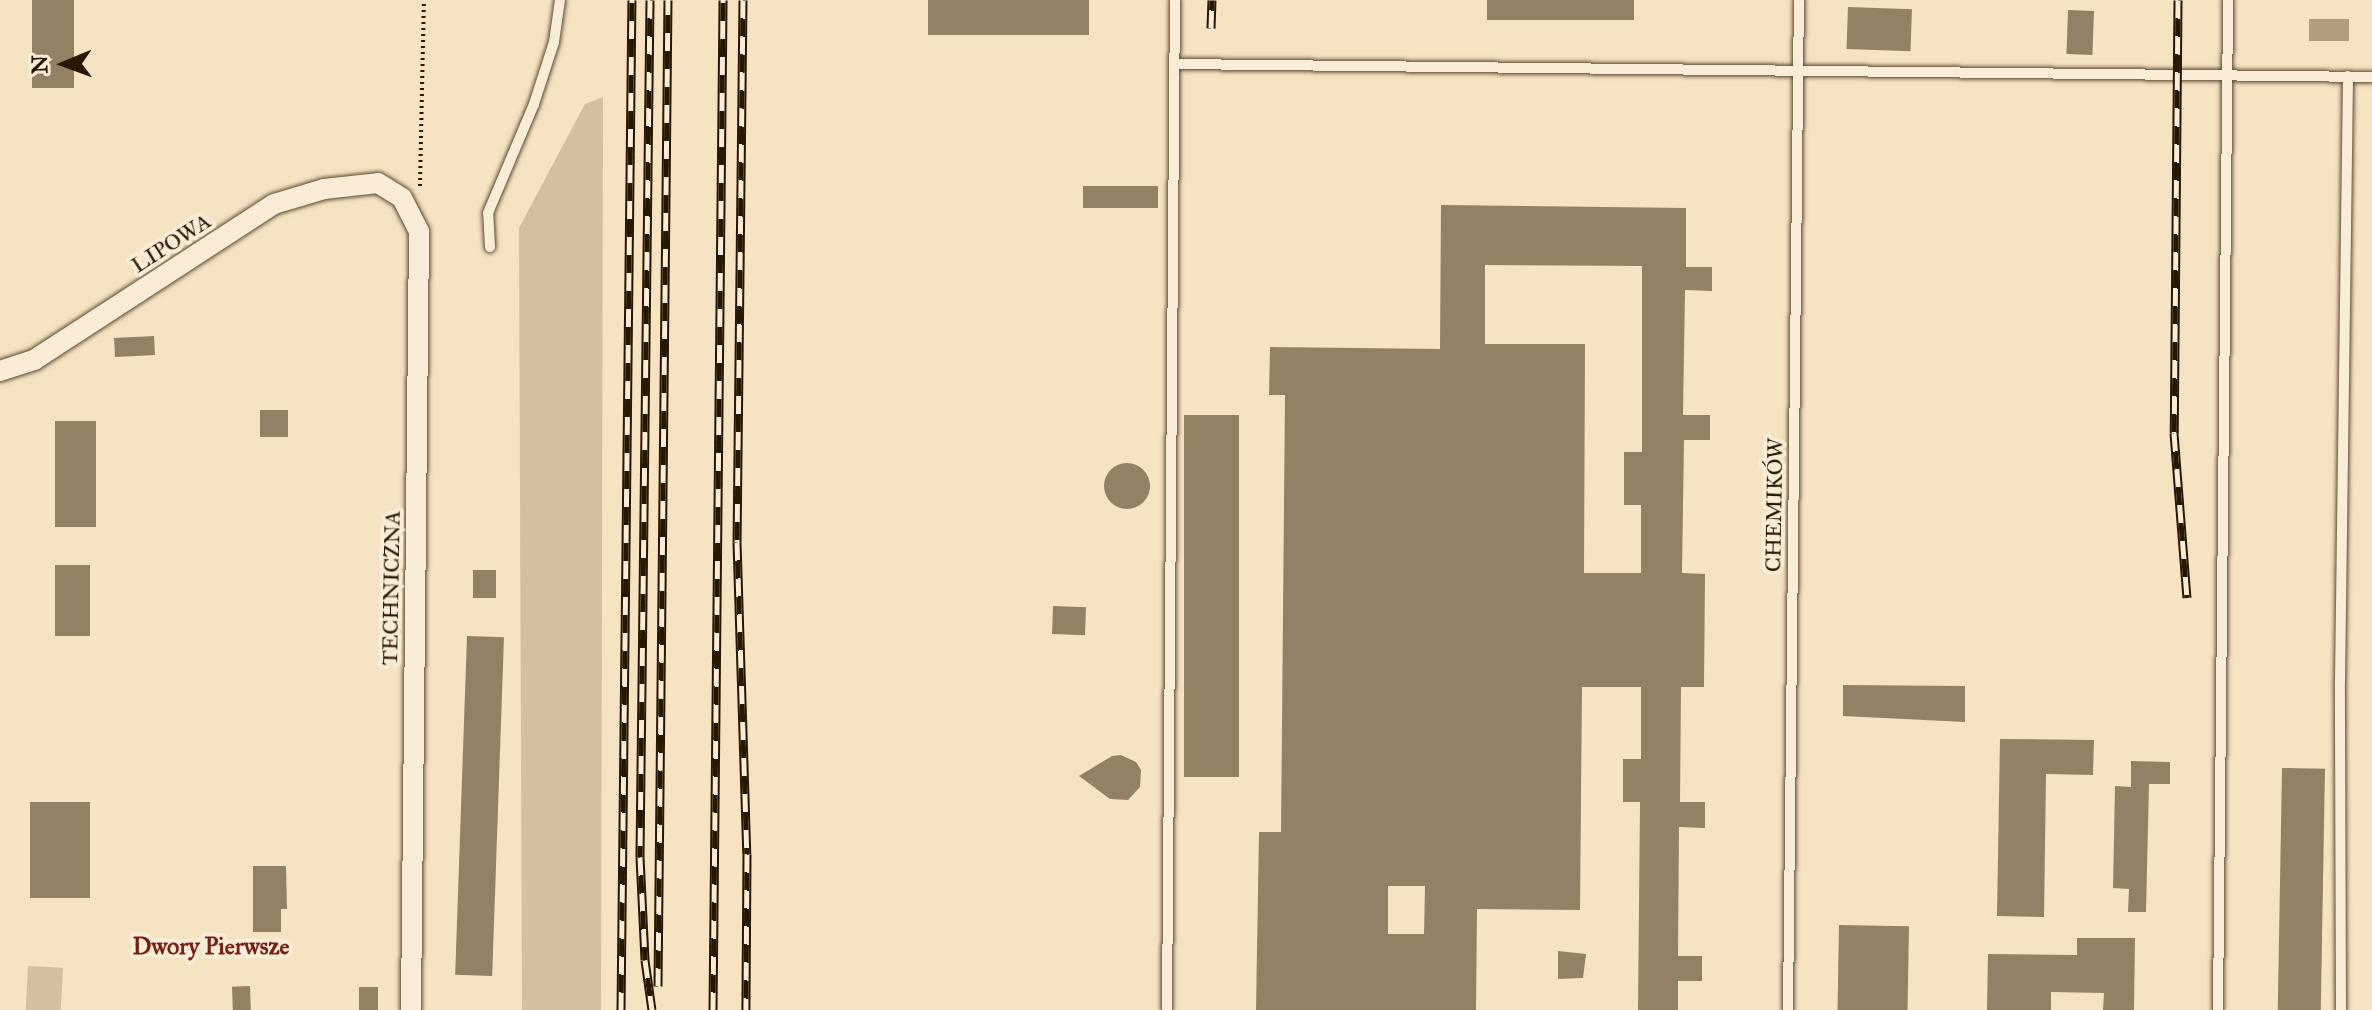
<!DOCTYPE html>
<meta charset="utf-8">
<style>
body{margin:0}
#map{position:relative;width:2372px;height:1010px;overflow:hidden;background:#f6e3c1;font-family:"IM FELL Great Primer",serif}
div>[style]{position:absolute}
[style*='--x']{left:calc(var(--x)*1px);top:calc(var(--y)*1px);width:calc(var(--w)*1px);rotate:calc(var(--a)*1deg)}
.green>*{inset:0;background:#d3c0a0;transform-origin:0 0}
.water>*{inset:0;background:#b09e7f;transform-origin:0 0}
.building>*{inset:0;background:#938164;transform-origin:0 0}
.round{border-radius:50%}
.path>*{height:4px;margin-top:-2px;transform-origin:0;background:repeating-linear-gradient(90deg,#281700 0 2px,transparent 0 6px)}
.roads{filter:drop-shadow(0 0 2px #5c4a30) drop-shadow(0 0 2px #5c4a30)}
.lane>*{height:10px;margin:-5px;padding:0 5px;transform-origin:5px;border-radius:5px;background:#f9edd7}
.street>*{height:20px;margin:-10px;padding:0 10px;transform-origin:10px;border-radius:10px;background:#f9edd7}
.rail>*{height:9px;margin-top:-4.5px;transform-origin:0;background:repeating-linear-gradient(90deg,#f9edd7 0 18px,#281700 0 36px);box-sizing:border-box;border-block:2px solid #281700}
span{translate:-50% -50%;white-space:nowrap;text-align:center;line-height:1.15;-webkit-text-stroke:8px #f9edd7;paint-order:stroke}
.street-label{font-size:22px;color:#281700}
.neighbourhood-label{font-size:24px;color:#7a1f14;font-weight:700}
.north{position:absolute;left:24px;top:24px;width:80px;height:80px;-webkit-text-stroke:6px #f9edd7;paint-order:stroke;rotate:269deg;font-size:22px;font-weight:700;line-height:32px;text-align:center;color:#281700}
.north::after{content:'';display:block;margin:auto;width:28px;height:36px;background:#281700;clip-path:polygon(50% 0,100% 100%,50% 72%,0 100%)}
</style>
<div id="map">
<div class="green">
<div style="clip-path:polygon(603px 97px,601px 1010px,522px 1010px,519px 228px,585px 104px)"></div>
<div style="left:28px;top:966px;width:35px;height:44px;rotate:3deg"></div>
</div>
<div class="water">
<div style="left:2309px;top:19px;width:40px;height:22px"></div>
</div>
<div class="building">
<div style="left:32px;top:0;width:42px;height:88px"></div>
<div style="left:928px;top:0;width:161px;height:35px"></div>
<div style="left:1487px;top:0;width:147px;height:20px"></div>
<div style="left:1848px;top:7px;width:64px;height:42px;rotate:2deg"></div>
<div style="left:2068px;top:10px;width:26px;height:44px;rotate:2deg"></div>
<div style="left:1083px;top:186px;width:75px;height:22px"></div>
<div style="clip-path:polygon(evenodd,1441px 205px,1686px 208px,1686px 267px,1712px 267px,1712px 291px,1685px 290px,1683px 415px,1710px 415px,1710px 440px,1684px 440px,1682px 573px,1705px 574px,1704px 687px,1681px 687px,1680px 802px,1705px 802px,1705px 828px,1679px 827px,1678px 956px,1702px 956px,1702px 981px,1678px 981px,1678px 1010px,1638px 1010px,1640px 802px,1623px 802px,1623px 759px,1641px 759px,1641px 687px,1582px 687px,1580px 910px,1477px 909px,1476px 1010px,1256px 1010px,1259px 832px,1281px 832px,1285px 395px,1269px 395px,1270px 347px,1440px 349px,1441px 205px,1485px 265px,1642px 266px,1642px 452px,1624px 452px,1624px 505px,1641px 505px,1641px 573px,1584px 573px,1585px 344px,1485px 344px,1485px 265px,1441px 205px,1388px 886px,1425px 886px,1424px 934px,1388px 934px,1388px 886px)"></div>
<div style="left:154px;top:336px;width:19px;height:40px;rotate:87deg"></div>
<div style="left:260px;top:410px;width:28px;height:27px"></div>
<div style="left:1184px;top:415px;width:55px;height:362px"></div>
<div style="left:55px;top:421px;width:41px;height:106px"></div>
<div class="round" style="left:1104px;top:463px;width:46px;height:46px"></div>
<div style="left:55px;top:565px;width:35px;height:71px"></div>
<div style="left:473px;top:570px;width:23px;height:28px"></div>
<div style="left:1053px;top:606px;width:33px;height:28px;rotate:2deg"></div>
<div style="left:467px;top:636px;width:37px;height:339px;rotate:2deg"></div>
<div style="clip-path:polygon(1843px 685px,1965px 686px,1965px 722px,1843px 716px)"></div>
<div style="clip-path:polygon(2000px 739px,2094px 740px,2093px 775px,2046px 774px,2044px 917px,1997px 916px)"></div>
<div style="clip-path:polygon(1121px 755px,1136px 762px,1141px 770px,1140px 787px,1128px 800px,1110px 799px,1079px 776px,1112px 756px)"></div>
<div style="clip-path:polygon(2131px 761px,2170px 762px,2170px 784px,2149px 784px,2146px 912px,2128px 912px,2129px 889px,2113px 888px,2115px 786px,2131px 787px)"></div>
<div style="left:2282px;top:768px;width:43px;height:242px;rotate:1deg"></div>
<div style="left:30px;top:802px;width:60px;height:96px"></div>
<div style="clip-path:polygon(253px 866px,286px 866px,287px 909px,281px 909px,281px 932px,253px 932px)"></div>
<div style="left:1839px;top:925px;width:70px;height:85px;rotate:1deg"></div>
<div style="clip-path:polygon(2077px 938px,2135px 938px,2134px 1010px,2103px 1010px,2104px 993px,2051px 992px,2051px 1010px,1987px 1010px,1988px 954px,2077px 955px)"></div>
<div style="clip-path:polygon(1558px 951px,1586px 954px,1583px 978px,1558px 979px)"></div>
<div style="left:250px;top:986px;width:24px;height:18px;rotate:88deg"></div>
<div style="left:359px;top:987px;width:19px;height:23px"></div>
</div>
<div class="path">
<div style="--x:420;--y:186;--w:186;--a:-88.8"></div>
</div>
<div class="roads">
<div class="lane">
<div style="--x:1174;--y:64;--w:1198;--a:0.62"></div>
<div style="--x:490;--y:247;--w:34;--a:-93"></div>
<div style="--x:488;--y:213;--w:118;--a:-67.1"></div>
<div style="--x:534;--y:104;--w:65;--a:-72.1"></div>
<div style="--x:554;--y:42;--w:42;--a:-81.9"></div>
<div style="--x:1167;--y:1010;--w:1010;--a:-89.55"></div>
<div style="--x:1788;--y:1010;--w:1010;--a:-89.38"></div>
<div style="--x:2218;--y:1010;--w:1010;--a:-89.43"></div>
<div style="--x:2341;--y:1010;--w:329;--a:-90.2"></div>
<div style="--x:2340;--y:681;--w:605;--a:-89.24"></div>
</div>
<div class="street">
<div style="--x:0;--y:371;--w:36;--a:-18"></div>
<div style="--x:34;--y:360;--w:286;--a:-33"></div>
<div style="--x:274;--y:204;--w:52;--a:-16.7"></div>
<div style="--x:324;--y:189;--w:54;--a:-6.3"></div>
<div style="--x:378;--y:183;--w:28;--a:32"></div>
<div style="--x:402;--y:198;--w:38;--a:63"></div>
<div style="--x:419;--y:232;--w:778;--a:90.59"></div>
</div>
</div>
<div class="rail">
<div style="--x:650;--y:0;--w:857;--a:90.67"></div>
<div style="--x:640;--y:857;--w:103;--a:87.2"></div>
<div style="--x:645;--y:960;--w:50;--a:82"></div>
<div style="--x:743;--y:0;--w:542;--a:90.63"></div>
<div style="--x:737;--y:542;--w:312;--a:88.2"></div>
<div style="--x:747;--y:854;--w:156;--a:90.4"></div>
<div style="--x:2178;--y:0;--w:433;--a:90.5"></div>
<div style="--x:2174;--y:433;--w:165;--a:85.5"></div>
<div style="--x:1211;--y:28;--w:28;--a:-88"></div>
<div style="--x:658;--y:986;--w:986;--a:-89.42"></div>
<div style="--x:621;--y:1010;--w:1010;--a:-89.38"></div>
<div style="--x:713;--y:1010;--w:1010;--a:-89.43"></div>
</div>
<div class="street-label">
<span style="left:171px;top:243px;rotate:-33deg">LIPOWA</span>
<span style="left:1774px;top:505px;rotate:-89deg">CHEMIKÓW</span>
<span style="left:391px;top:588px;rotate:-89deg">TECHNICZNA</span>
</div>
<div class="neighbourhood-label">
<span style="left:211px;top:947px">Dwory Pierwsze</span>
</div>
<div class="north">N</div>
</div>
